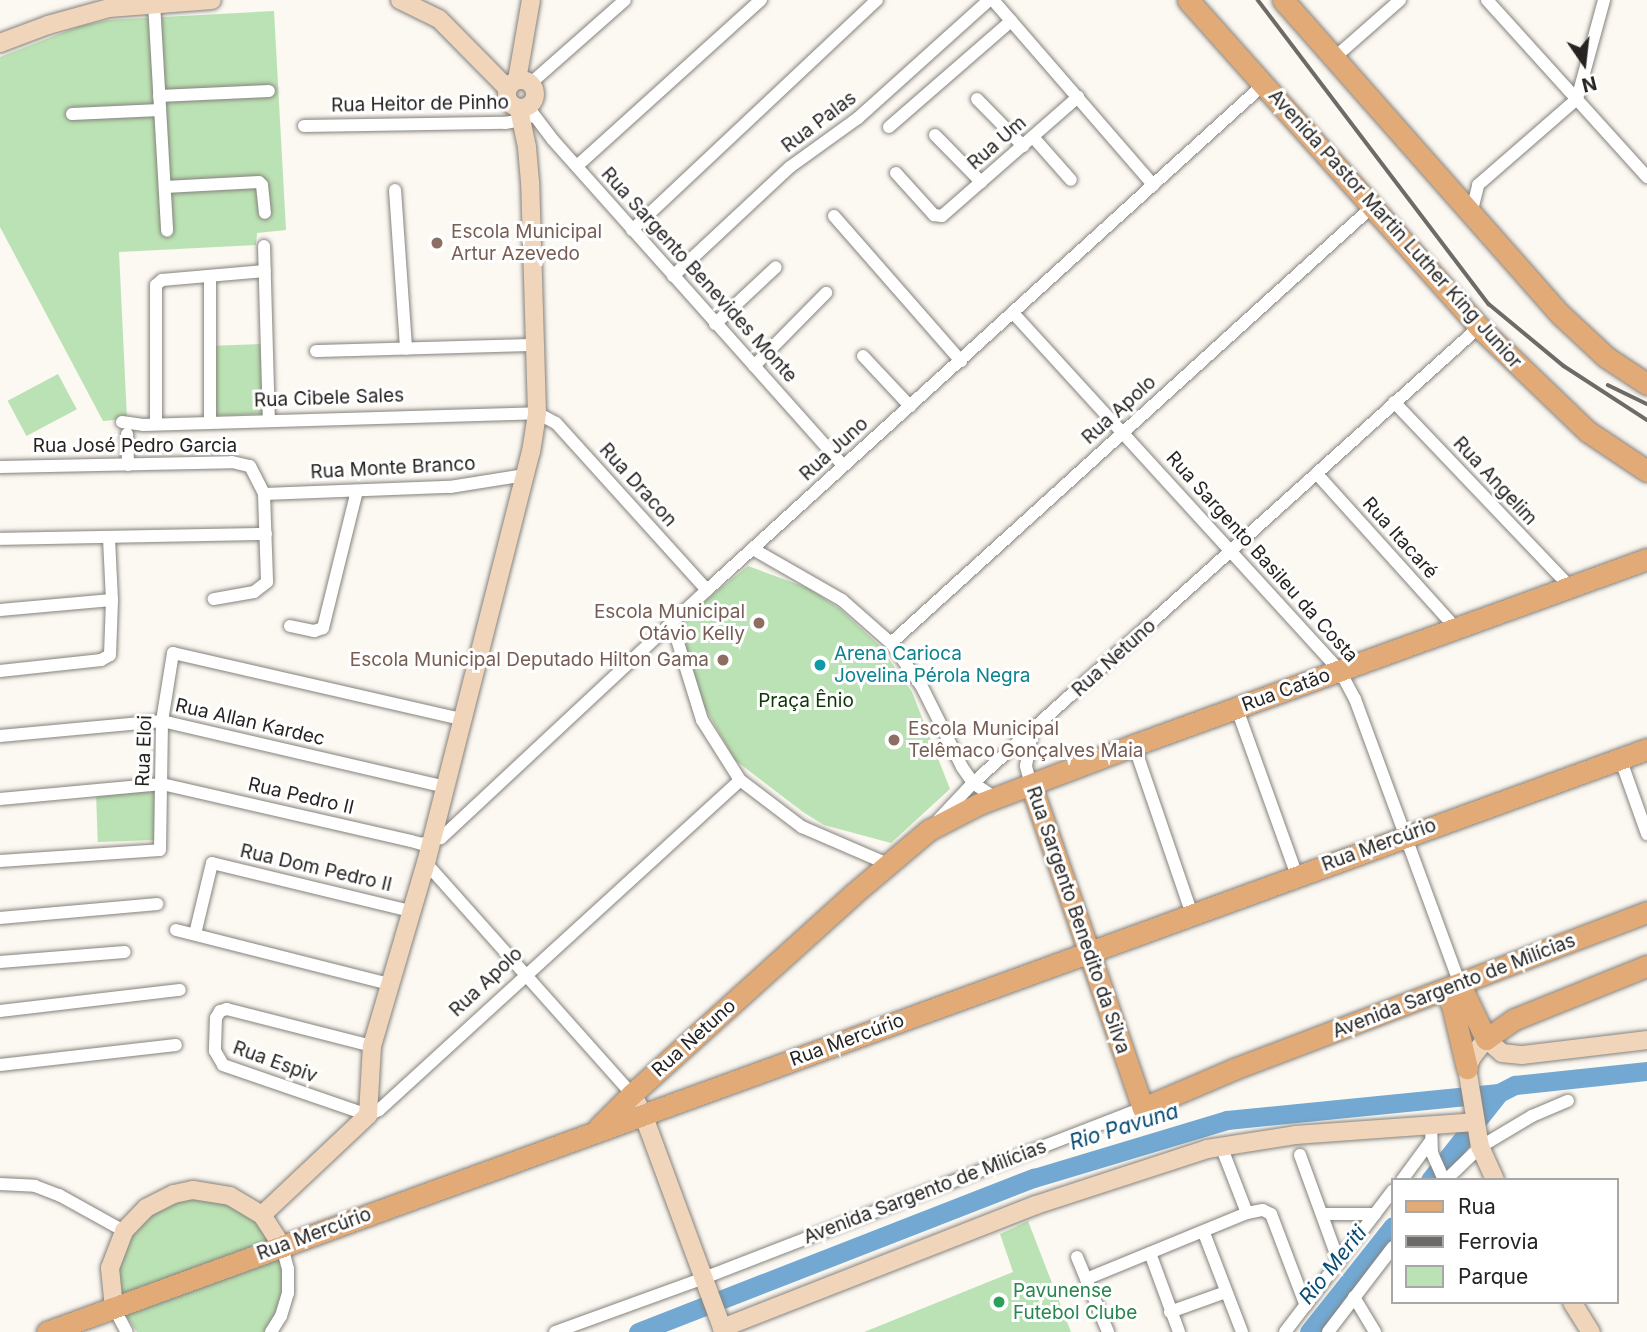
<!DOCTYPE html>
<meta charset="utf-8">
<style>
body{margin:0}
#map{position:relative;width:1647px;height:1332px;overflow:hidden;background:#fcf8f2;font-family:Inter,sans-serif}
div>[style]{position:absolute}
[style*='--x']{left:calc(var(--x)*1px);top:calc(var(--y)*1px);width:calc(var(--w)*1px);rotate:calc(var(--a)*1deg)}
.green>*{inset:0;background:#bbe2b4;transform-origin:0 0}
.river>*{height:19px;margin:-9.5px;padding:0 9.5px;transform-origin:9.5px;border-radius:9.5px;background:#72a8d2}
.roads{filter:drop-shadow(0 0 2px #85827d) drop-shadow(0 0 2px #85827d)}
.street>*{height:12px;margin:-6px;padding:0 6px;transform-origin:6px;border-radius:6px;background:#fff}
.secondary>*{height:18px;margin:-9px;padding:0 9px;transform-origin:9px;border-radius:9px;background:#f0d5ba}
.secondary>.ring{margin:-9px;padding:0;box-sizing:content-box;background:none;border:18px solid #f0d5ba;border-radius:50%}
.primary>*{height:21px;margin:-10.5px;padding:0 10.5px;transform-origin:10.5px;border-radius:10.5px;background:#e1aa76}
.rail>*{height:3.5px;margin:-1.75px;padding:0 1.75px;transform-origin:1.75px;border-radius:1.75px;background:#6d6b67}
.dots>*{width:19px;height:19px;translate:-50% -50%;box-sizing:border-box;border:4px solid #fff;border-radius:50%}
span{translate:-50% -50%;white-space:nowrap;text-align:center;line-height:1.15;-webkit-text-stroke:6px #fff;paint-order:stroke}
.street-label{font-size:19px;color:#252422}
.education-label{font-size:19px;color:#785e54}
.left{translate:0 -50%;text-align:left}
.right{translate:-100% -50%;text-align:right}
.culture-label{font-size:19px;color:#0d838f}
.park-label{font-size:19px;color:#0b3704}
.leisure-label{font-size:19px;color:#27864d}
.water-label{font-size:21px;color:#084b73;font-style:italic}
.legend{position:absolute;left:1391px;top:1178px;width:228px;height:126px;box-sizing:border-box;background:#fff;border:2px solid #a8a7a7;margin:0;padding:9px 12px;list-style:none;font-size:21px;color:#252422}
.legend li{display:flex;align-items:center;gap:14px;height:35px}
.legend b{width:35px;border:2px solid #a8a7a7}
.north{position:absolute;left:1549px;top:28px;width:70px;height:70px;-webkit-text-stroke:5px #fff;paint-order:stroke;rotate:166deg;font-size:19px;font-weight:700;line-height:28px;text-align:center;color:#252422}
.north::after{content:'';display:block;margin:auto;width:24px;height:32px;background:#252422;clip-path:polygon(50% 0,100% 100%,50% 72%,0 100%)}
</style>
<div id="map">
<div class="green">
<div style="clip-path:polygon(274px 11px,286px 230px,257px 233px,256px 245px,119px 252px,127px 419px,103px 421px,0 227px,0 57px,80px 26px,108px 20px)"></div>
<div style="left:261px;top:344px;width:70px;height:48px;rotate:88deg"></div>
<div style="left:58px;top:374px;width:40px;height:57px;rotate:62deg"></div>
<div style="clip-path:polygon(748px 566px,808px 588px,840px 609px,879px 645px,912px 692px,950px 789px,891px 843px,824px 825px,803px 812px,735px 760px,704px 706px,681px 641px,685px 623px,706px 600px)"></div>
<div style="left:154px;top:791px;width:49px;height:58px;rotate:88deg"></div>
<div style="clip-path:polygon(182px 1195px,233px 1200px,272px 1232px,285px 1282px,280px 1307px,265px 1332px,137px 1332px,124px 1313px,117px 1265px,138px 1221px)"></div>
<div style="clip-path:polygon(1028px 1221px,1071px 1332px,864px 1332px,1013px 1272px,1000px 1234px)"></div>
</div>
<div class="river">
<div style="--x:1430;--y:1180;--w:111;--a:-51.6"></div>
<div style="--x:638;--y:1332;--w:425;--a:-21.3"></div>
<div style="--x:1034;--y:1178;--w:202;--a:-16.7"></div>
<div style="--x:1227;--y:1120;--w:273;--a:-5.7"></div>
<div style="--x:1499;--y:1093;--w:18;--a:-27"></div>
<div style="--x:1515;--y:1085;--w:133;--a:-6.1"></div>
<div style="--x:1309;--y:1332;--w:135;--a:-51.6"></div>
</div>
<div class="roads">
<div class="street">
<div style="--x:993;--y:0;--w:245;--a:49.1"></div>
<div style="--x:1487;--y:0;--w:239;--a:47.9"></div>
<div style="--x:154;--y:3;--w:228;--a:86.7"></div>
<div style="--x:1334;--y:58;--w:88;--a:-41.3"></div>
<div style="--x:531;--y:83;--w:125;--a:-41.4"></div>
<div style="--x:159;--y:96;--w:110;--a:-2.6"></div>
<div style="--x:977;--y:99;--w:66;--a:45.6"></div>
<div style="--x:528;--y:107;--w:41;--a:52.9"></div>
<div style="--x:553;--y:140;--w:436;--a:48.3"></div>
<div style="--x:72;--y:114;--w:88;--a:-2.6"></div>
<div style="--x:304;--y:126;--w:201;--a:-0.9"></div>
<div style="--x:505;--y:123;--w:22;--a:-10"></div>
<div style="--x:889;--y:127;--w:162;--a:-41"></div>
<div style="--x:935;--y:135;--w:66;--a:45.6"></div>
<div style="--x:1033;--y:137;--w:57;--a:48.5"></div>
<div style="--x:577;--y:166;--w:248;--a:-42.1"></div>
<div style="--x:896;--y:173;--w:57;--a:47.9"></div>
<div style="--x:934;--y:215;--w:8;--a:7"></div>
<div style="--x:942;--y:216;--w:181;--a:-41.2"></div>
<div style="--x:165;--y:187;--w:94;--a:-3"></div>
<div style="--x:259;--y:182;--w:4;--a:45"></div>
<div style="--x:262;--y:185;--w:28;--a:84"></div>
<div style="--x:395;--y:190;--w:159;--a:86"></div>
<div style="--x:1471;--y:214;--w:30;--a:-76"></div>
<div style="--x:1478;--y:185;--w:131;--a:-41"></div>
<div style="--x:1577;--y:99;--w:103;--a:-74.7"></div>
<div style="--x:834;--y:216;--w:193;--a:48.8"></div>
<div style="--x:632;--y:230;--w:336;--a:-43.2"></div>
<div style="--x:264;--y:246;--w:174;--a:88.4"></div>
<div style="--x:210;--y:276;--w:145;--a:90"></div>
<div style="--x:673;--y:276;--w:160;--a:-43"></div>
<div style="--x:790;--y:167;--w:84;--a:-35.8"></div>
<div style="--x:858;--y:118;--w:176;--a:-42"></div>
<div style="--x:1014;--y:314;--w:483;--a:47.6"></div>
<div style="--x:1340;--y:671;--w:32;--a:62"></div>
<div style="--x:1355;--y:699;--w:305;--a:69.8"></div>
<div style="--x:715;--y:324;--w:83;--a:-43.1"></div>
<div style="--x:316;--y:351;--w:217;--a:-1.6"></div>
<div style="--x:863;--y:356;--w:69;--a:46.8"></div>
<div style="--x:754;--y:366;--w:103;--a:-45.4"></div>
<div style="--x:1394;--y:402;--w:254;--a:46.4"></div>
<div style="--x:122;--y:422;--w:21;--a:8"></div>
<div style="--x:143;--y:425;--w:394;--a:-1.7"></div>
<div style="--x:537;--y:413;--w:21;--a:28"></div>
<div style="--x:556;--y:423;--w:225;--a:47.9"></div>
<div style="--x:156;--y:424;--w:139;--a:-90"></div>
<div style="--x:156;--y:285;--w:8;--a:-40"></div>
<div style="--x:162;--y:280;--w:103;--a:-5"></div>
<div style="--x:127;--y:434;--w:31;--a:88"></div>
<div style="--x:0;--y:467;--w:232;--a:-1.2"></div>
<div style="--x:232;--y:462;--w:18;--a:13"></div>
<div style="--x:250;--y:466;--w:31;--a:63"></div>
<div style="--x:264;--y:494;--w:88;--a:88"></div>
<div style="--x:267;--y:582;--w:16;--a:142"></div>
<div style="--x:254;--y:592;--w:41;--a:170.1"></div>
<div style="--x:1317;--y:474;--w:206;--a:48"></div>
<div style="--x:264;--y:494;--w:186;--a:-2.2"></div>
<div style="--x:450;--y:487;--w:76;--a:-9.1"></div>
<div style="--x:0;--y:539;--w:266;--a:-1.1"></div>
<div style="--x:753;--y:549;--w:103;--a:29.8"></div>
<div style="--x:842;--y:600;--w:65;--a:41.3"></div>
<div style="--x:891;--y:643;--w:54;--a:54.8"></div>
<div style="--x:922;--y:687;--w:89;--a:63.4"></div>
<div style="--x:962;--y:767;--w:19;--a:55"></div>
<div style="--x:973;--y:783;--w:27;--a:34"></div>
<div style="--x:0;--y:610;--w:112;--a:-5.1"></div>
<div style="--x:672;--y:623;--w:102;--a:72.8"></div>
<div style="--x:702;--y:720;--w:71;--a:57.7"></div>
<div style="--x:740;--y:780;--w:78;--a:37.2"></div>
<div style="--x:802;--y:827;--w:94;--a:23.3"></div>
<div style="--x:290;--y:626;--w:25;--a:12"></div>
<div style="--x:314;--y:631;--w:9;--a:-18"></div>
<div style="--x:323;--y:628;--w:141;--a:-76.1"></div>
<div style="--x:891;--y:643;--w:651;--a:-42.2"></div>
<div style="--x:0;--y:671;--w:102;--a:-6.2"></div>
<div style="--x:101;--y:660;--w:10;--a:-29"></div>
<div style="--x:110;--y:655;--w:55;--a:-87.9"></div>
<div style="--x:112;--y:600;--w:62;--a:-92.8"></div>
<div style="--x:1237;--y:709;--w:177;--a:70.2"></div>
<div style="--x:0;--y:736;--w:163;--a:-5.3"></div>
<div style="--x:162;--y:721;--w:292;--a:13.1"></div>
<div style="--x:1134;--y:745;--w:179;--a:71.1"></div>
<div style="--x:1620;--y:758;--w:81;--a:70.4"></div>
<div style="--x:1031;--y:785;--w:20;--a:-105"></div>
<div style="--x:1026;--y:766;--w:36;--a:-80"></div>
<div style="--x:0;--y:799;--w:163;--a:-5.3"></div>
<div style="--x:162;--y:784;--w:255;--a:12.9"></div>
<div style="--x:411;--y:841;--w:11;--a:15"></div>
<div style="--x:422;--y:844;--w:20;--a:-18"></div>
<div style="--x:441;--y:838;--w:364;--a:-43"></div>
<div style="--x:707;--y:590;--w:753;--a:-42.25"></div>
<div style="--x:939;--y:819;--w:50;--a:-46.6"></div>
<div style="--x:973;--y:783;--w:681;--a:-42.02"></div>
<div style="--x:0;--y:861;--w:160;--a:-3.9"></div>
<div style="--x:160;--y:850;--w:129;--a:-89.1"></div>
<div style="--x:162;--y:721;--w:69;--a:-80.8"></div>
<div style="--x:173;--y:653;--w:296;--a:12.9"></div>
<div style="--x:426;--y:863;--w:310;--a:48.3"></div>
<div style="--x:0;--y:918;--w:158;--a:-5.1"></div>
<div style="--x:176;--y:930;--w:221;--a:14.2"></div>
<div style="--x:195;--y:934;--w:73;--a:-76.5"></div>
<div style="--x:212;--y:863;--w:204;--a:13.6"></div>
<div style="--x:0;--y:962;--w:125;--a:-4.6"></div>
<div style="--x:0;--y:1011;--w:181;--a:-6.7"></div>
<div style="--x:372;--y:1046;--w:150;--a:-165.7"></div>
<div style="--x:227;--y:1009;--w:7;--a:164"></div>
<div style="--x:220;--y:1011;--w:8;--a:120"></div>
<div style="--x:216;--y:1018;--w:33;--a:92"></div>
<div style="--x:215;--y:1051;--w:16;--a:60"></div>
<div style="--x:223;--y:1065;--w:153;--a:19"></div>
<div style="--x:368;--y:1115;--w:12;--a:-24"></div>
<div style="--x:379;--y:1110;--w:489;--a:-42.4"></div>
<div style="--x:0;--y:1065;--w:177;--a:-6.5"></div>
<div style="--x:1431;--y:1125;--w:28;--a:88"></div>
<div style="--x:1432;--y:1153;--w:30;--a:66"></div>
<div style="--x:1221;--y:1146;--w:72;--a:68.8"></div>
<div style="--x:1300;--y:1155;--w:114;--a:70"></div>
<div style="--x:1402;--y:1180;--w:47;--a:-53.6"></div>
<div style="--x:1446;--y:1180;--w:47;--a:-44.1"></div>
<div style="--x:1480;--y:1147;--w:61;--a:-30.8"></div>
<div style="--x:1532;--y:1116;--w:39;--a:-23"></div>
<div style="--x:0;--y:1184;--w:35;--a:3"></div>
<div style="--x:35;--y:1186;--w:26;--a:21"></div>
<div style="--x:59;--y:1195;--w:74;--a:29"></div>
<div style="--x:1322;--y:1214;--w:53;--a:0"></div>
<div style="--x:1204;--y:1233;--w:106;--a:69"></div>
<div style="--x:1150;--y:1253;--w:84;--a:69.8"></div>
<div style="--x:1077;--y:1257;--w:81;--a:67.5"></div>
<div style="--x:1086;--y:1279;--w:174;--a:-22.3"></div>
<div style="--x:1247;--y:1213;--w:16;--a:-11"></div>
<div style="--x:1263;--y:1210;--w:9;--a:27"></div>
<div style="--x:1271;--y:1214;--w:98;--a:69.2"></div>
<div style="--x:1354;--y:1297;--w:41;--a:59"></div>
<div style="--x:114;--y:1308;--w:27;--a:62"></div>
<div style="--x:1170;--y:1312;--w:59;--a:-19.7"></div>
<div style="--x:271;--y:1332;--w:19;--a:-58"></div>
<div style="--x:281;--y:1316;--w:24;--a:-73"></div>
<div style="--x:288;--y:1293;--w:24;--a:-90"></div>
<div style="--x:288;--y:1269;--w:24;--a:-105"></div>
<div style="--x:555;--y:1332;--w:158;--a:-19.9"></div>
<div style="--x:704;--y:1278;--w:471;--a:-21.2"></div>
<div style="--x:1285;--y:1332;--w:178;--a:-52.7"></div>
<div style="--x:1328;--y:1332;--w:107;--a:-52.6"></div>
</div>
<div class="secondary">
<div style="--x:400;--y:0;--w:43;--a:26"></div>
<div style="--x:439;--y:19;--w:98;--a:45.4"></div>
<div style="--x:0;--y:43;--w:51;--a:-20.6"></div>
<div style="--x:48;--y:25;--w:63;--a:-15.6"></div>
<div style="--x:109;--y:8;--w:103;--a:-4.4"></div>
<div class="ring" style="left:507px;top:80px;width:10px;height:10px"></div>
<div style="--x:517;--y:80;--w:81;--a:-80.1"></div>
<div style="--x:632;--y:1094;--w:23;--a:61"></div>
<div style="--x:643;--y:1114;--w:228;--a:69.7"></div>
<div style="--x:722;--y:1328;--w:337;--a:-21.4"></div>
<div style="--x:1036;--y:1205;--w:180;--a:-18.1"></div>
<div style="--x:1207;--y:1149;--w:89;--a:-9"></div>
<div style="--x:1295;--y:1135;--w:180;--a:-4.1"></div>
<div style="--x:1495;--y:1180;--w:36;--a:-114"></div>
<div style="--x:1480;--y:1147;--w:80;--a:-99.3"></div>
<div style="--x:1467;--y:1068;--w:12;--a:-66"></div>
<div style="--x:1472;--y:1057;--w:23;--a:-52"></div>
<div style="--x:1486;--y:1039;--w:21;--a:41"></div>
<div style="--x:1502;--y:1053;--w:20;--a:6"></div>
<div style="--x:1522;--y:1055;--w:126;--a:-6.8"></div>
<div style="--x:262;--y:1215;--w:146;--a:-43.3"></div>
<div style="--x:368;--y:1115;--w:69;--a:-86.7"></div>
<div style="--x:372;--y:1046;--w:191;--a:-73.6"></div>
<div style="--x:426;--y:863;--w:424;--a:-75.7"></div>
<div style="--x:531;--y:452;--w:39;--a:-81"></div>
<div style="--x:537;--y:413;--w:231;--a:-91.7"></div>
<div style="--x:530;--y:182;--w:35;--a:-95"></div>
<div style="--x:527;--y:147;--w:39;--a:-102"></div>
<div style="--x:1572;--y:1302;--w:36;--a:58"></div>
<div style="--x:114;--y:1308;--w:40;--a:-95.7"></div>
<div style="--x:110;--y:1268;--w:40;--a:-69"></div>
<div style="--x:124;--y:1231;--w:32;--a:-46"></div>
<div style="--x:146;--y:1208;--w:31;--a:-27"></div>
<div style="--x:174;--y:1194;--w:19;--a:-12"></div>
<div style="--x:193;--y:1190;--w:37;--a:9"></div>
<div style="--x:230;--y:1196;--w:37;--a:31"></div>
<div style="--x:262;--y:1215;--w:37;--a:57"></div>
</div>
<div class="primary">
<div style="--x:1188;--y:0;--w:438;--a:48.3"></div>
<div style="--x:1479;--y:327;--w:150;--a:43.9"></div>
<div style="--x:1587;--y:431;--w:72;--a:33.7"></div>
<div style="--x:1283;--y:0;--w:420;--a:48.6"></div>
<div style="--x:1561;--y:315;--w:62;--a:43"></div>
<div style="--x:1606;--y:357;--w:49;--a:33.4"></div>
<div style="--x:1031;--y:785;--w:342;--a:70.9"></div>
<div style="--x:1143;--y:1108;--w:99;--a:-23.2"></div>
<div style="--x:1234;--y:1069;--w:442;--a:-20.8"></div>
<div style="--x:1460;--y:985;--w:60;--a:64.3"></div>
<div style="--x:1486;--y:1039;--w:35;--a:-35"></div>
<div style="--x:1515;--y:1019;--w:142;--a:-21.9"></div>
<div style="--x:1444;--y:991;--w:16;--a:60"></div>
<div style="--x:1452;--y:1005;--w:65;--a:76.6"></div>
<div style="--x:599;--y:1127;--w:47;--a:-45"></div>
<div style="--x:632;--y:1094;--w:297;--a:-42.1"></div>
<div style="--x:852;--y:895;--w:101;--a:-40.2"></div>
<div style="--x:929;--y:830;--w:56;--a:-27.5"></div>
<div style="--x:979;--y:804;--w:166;--a:-20.8"></div>
<div style="--x:1134;--y:745;--w:546;--a:-19.93"></div>
<div style="--x:47;--y:1332;--w:1703;--a:-20.02"></div>
</div>
</div>
<div class="rail">
<div style="--x:1258;--y:0;--w:382;--a:52.8"></div>
<div style="--x:1489;--y:304;--w:97;--a:39.6"></div>
<div style="--x:1564;--y:366;--w:99;--a:33"></div>
<div style="--x:1608;--y:385;--w:43;--a:26"></div>
</div>
<div class="dots">
<div style="left:437px;top:243px;background:#8d6e63"></div>
<div style="left:759px;top:623px;background:#8d6e63"></div>
<div style="left:723px;top:660px;background:#8d6e63"></div>
<div style="left:820px;top:665px;background:#0f9aa8"></div>
<div style="left:894px;top:740px;background:#8d6e63"></div>
<div style="left:999px;top:1302px;background:#2e9e5b"></div>
</div>
<div class="street-label">
<span style="left:420px;top:104px;rotate:-1deg">Rua Heitor de Pinho</span>
<span style="left:819px;top:122px;rotate:-37deg">Rua Palas</span>
<span style="left:997px;top:143px;rotate:-41deg">Rua Um</span>
<span style="left:1395px;top:229px;rotate:48deg">Avenida Pastor Martin Luther King Junior</span>
<span style="left:699px;top:275px;rotate:48deg">Rua Sargento Benevides Monte</span>
<span style="left:329px;top:398px;rotate:-2deg">Rua Cibele Sales</span>
<span style="left:1119px;top:410px;rotate:-42deg">Rua Apolo</span>
<span style="left:135px;top:446px">Rua José Pedro Garcia</span>
<span style="left:834px;top:449px;rotate:-42deg">Rua Juno</span>
<span style="left:393px;top:468px;rotate:-3deg">Rua Monte Branco</span>
<span style="left:1495px;top:481px;rotate:47deg">Rua Angelim</span>
<span style="left:638px;top:485px;rotate:48deg">Rua Dracon</span>
<span style="left:1400px;top:538px;rotate:48deg">Rua Itacaré</span>
<span style="left:1262px;top:557px;rotate:48deg">Rua Sargento Basileu da Costa</span>
<span style="left:1114px;top:658px;rotate:-42deg">Rua Netuno</span>
<span style="left:1286px;top:690px;rotate:-20deg">Rua Catão</span>
<span style="left:250px;top:722px;rotate:13deg">Rua Allan Kardec</span>
<span style="left:144px;top:751px;rotate:-88deg">Rua Eloi</span>
<span style="left:301px;top:796px;rotate:13deg">Rua Pedro II</span>
<span style="left:1379px;top:845px;rotate:-20deg">Rua Mercúrio</span>
<span style="left:316px;top:868px;rotate:13deg">Rua Dom Pedro II</span>
<span style="left:1078px;top:920px;rotate:71deg">Rua Sargento Benedito da Silva</span>
<span style="left:486px;top:982px;rotate:-43deg">Rua Apolo</span>
<span style="left:1454px;top:986px;rotate:-21deg">Avenida Sargento de Milícias</span>
<span style="left:694px;top:1038px;rotate:-42deg">Rua Netuno</span>
<span style="left:847px;top:1040px;rotate:-20deg">Rua Mercúrio</span>
<span style="left:275px;top:1062px;rotate:20deg">Rua Espiv</span>
<span style="left:925px;top:1192px;rotate:-21deg">Avenida Sargento de Milícias</span>
<span style="left:314px;top:1234px;rotate:-20deg">Rua Mercúrio</span>
</div>
<div class="education-label">
<span class="left" style="left:451px;top:243px">Escola Municipal<br>Artur Azevedo</span>
<span class="right" style="left:745px;top:623px">Escola Municipal<br>Otávio Kelly</span>
<span class="right" style="left:709px;top:660px">Escola Municipal Deputado Hilton Gama</span>
<span class="left" style="left:908px;top:740px">Escola Municipal<br>Telêmaco Gonçalves Maia</span>
</div>
<div class="culture-label">
<span class="left" style="left:834px;top:665px">Arena Carioca<br>Jovelina Pérola Negra</span>
</div>
<div class="park-label">
<span style="left:806px;top:701px">Praça Ênio</span>
</div>
<div class="leisure-label">
<span class="left" style="left:1013px;top:1302px">Pavunense<br>Futebol Clube</span>
</div>
<div class="water-label">
<span style="left:1124px;top:1127px;rotate:-17deg">Rio Pavuna</span>
<span style="left:1333px;top:1265px;rotate:-51deg">Rio Meriti</span>
</div>
<ul class="legend">
<li><b style="height:9px;background:#e1aa76"></b>Rua</li>
<li><b style="height:9px;background:#6d6b67"></b>Ferrovia</li>
<li><b style="height:19px;background:#bbe2b4"></b>Parque</li>
</ul>
<div class="north">N</div>
</div>
